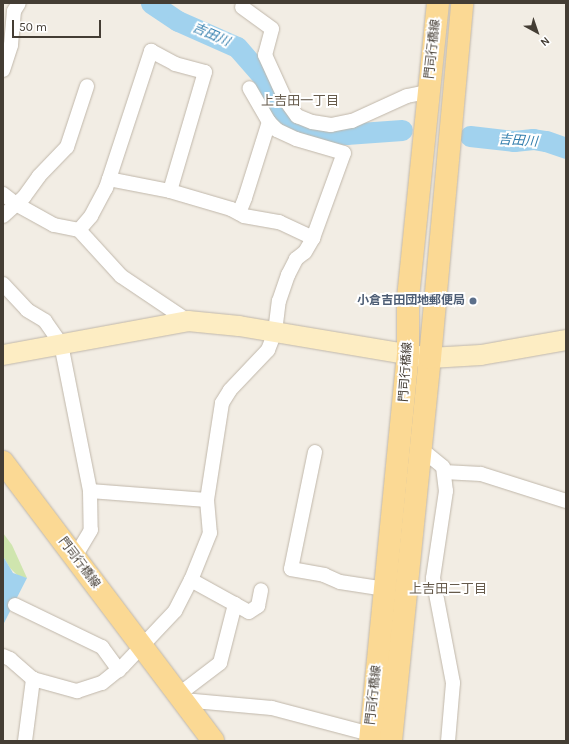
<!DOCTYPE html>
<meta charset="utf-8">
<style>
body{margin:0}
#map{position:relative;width:569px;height:744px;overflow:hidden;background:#f2ede4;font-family:Karla,"Noto Sans JP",sans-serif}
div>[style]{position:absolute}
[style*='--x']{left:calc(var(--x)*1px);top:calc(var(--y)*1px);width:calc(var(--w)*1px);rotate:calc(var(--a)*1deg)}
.green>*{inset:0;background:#cfe5ae}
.water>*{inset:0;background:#a1d2ee}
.river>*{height:21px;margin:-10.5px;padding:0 10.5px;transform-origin:10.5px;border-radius:10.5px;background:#a1d2ee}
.roads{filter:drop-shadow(0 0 1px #c0b7aa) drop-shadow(0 0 1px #c0b7aa)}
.street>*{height:14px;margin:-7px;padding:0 7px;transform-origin:7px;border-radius:7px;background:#fff}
.secondary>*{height:20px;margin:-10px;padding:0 10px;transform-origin:10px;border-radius:10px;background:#fdedc3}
.primary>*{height:22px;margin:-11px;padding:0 11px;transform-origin:11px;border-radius:11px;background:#fbd994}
.dots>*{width:11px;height:11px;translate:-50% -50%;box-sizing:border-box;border:2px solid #fff;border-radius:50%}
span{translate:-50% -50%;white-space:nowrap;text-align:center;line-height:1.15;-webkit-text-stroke:4px #fff;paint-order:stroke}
.street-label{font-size:12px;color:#443d34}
.service-label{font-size:12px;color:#4e5e75;font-weight:700}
.right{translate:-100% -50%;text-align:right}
.water-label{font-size:13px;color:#317dac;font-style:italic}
.neighbourhood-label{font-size:13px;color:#665b4c}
.frame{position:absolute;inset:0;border:4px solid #443d34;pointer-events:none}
.north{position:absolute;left:517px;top:12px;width:40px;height:40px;-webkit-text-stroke:3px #fff;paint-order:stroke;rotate:140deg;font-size:11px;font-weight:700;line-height:16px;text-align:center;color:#443d34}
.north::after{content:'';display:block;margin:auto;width:14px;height:18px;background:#443d34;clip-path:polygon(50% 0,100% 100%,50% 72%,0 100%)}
.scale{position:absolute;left:12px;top:20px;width:89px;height:18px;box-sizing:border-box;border:2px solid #443d34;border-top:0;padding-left:5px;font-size:12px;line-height:14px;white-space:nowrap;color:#443d34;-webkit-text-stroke:3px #fff;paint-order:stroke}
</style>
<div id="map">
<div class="green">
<div style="clip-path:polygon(3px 533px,12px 545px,27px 578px,18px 576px,10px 568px,3px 556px)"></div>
</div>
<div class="water">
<div style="clip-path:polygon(3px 556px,13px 573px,27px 578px,3px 625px)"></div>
</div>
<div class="river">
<div style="--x:151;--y:3;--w:32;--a:34"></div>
<div style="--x:178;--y:21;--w:64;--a:23.8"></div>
<div style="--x:237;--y:47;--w:40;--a:49"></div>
<div style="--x:263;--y:77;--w:32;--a:68"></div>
<div style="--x:275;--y:107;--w:14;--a:51"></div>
<div style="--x:284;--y:118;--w:10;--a:37"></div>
<div style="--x:292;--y:124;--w:11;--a:27"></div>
<div style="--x:302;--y:129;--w:15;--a:11"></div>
<div style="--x:317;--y:132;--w:29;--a:4"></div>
<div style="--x:346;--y:134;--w:56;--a:-4.1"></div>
<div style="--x:470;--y:136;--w:44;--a:6.5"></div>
<div style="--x:514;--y:141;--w:19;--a:-6"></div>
<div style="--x:533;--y:139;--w:13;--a:9"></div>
<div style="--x:546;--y:141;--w:21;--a:19"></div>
</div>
<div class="roads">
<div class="street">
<div style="--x:242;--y:7;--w:37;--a:36"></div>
<div style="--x:272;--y:29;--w:27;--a:105"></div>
<div style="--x:265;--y:55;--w:51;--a:65.5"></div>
<div style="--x:286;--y:101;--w:19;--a:54"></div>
<div style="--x:297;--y:116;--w:16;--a:22"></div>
<div style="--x:312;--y:122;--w:19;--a:9"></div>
<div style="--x:331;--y:125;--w:21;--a:-11"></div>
<div style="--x:352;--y:121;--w:60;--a:-24.4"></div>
<div style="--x:407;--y:96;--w:21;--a:-11"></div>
<div style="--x:3;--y:70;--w:26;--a:-72"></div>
<div style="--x:11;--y:45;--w:34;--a:-85"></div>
<div style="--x:14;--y:11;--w:9;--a:-58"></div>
<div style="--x:170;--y:191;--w:64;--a:16.4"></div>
<div style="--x:231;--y:209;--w:15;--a:28"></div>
<div style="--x:244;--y:216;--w:36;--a:10"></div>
<div style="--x:279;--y:222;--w:38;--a:25"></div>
<div style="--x:313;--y:238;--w:90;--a:-70"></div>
<div style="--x:344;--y:153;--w:50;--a:-163.7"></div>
<div style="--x:296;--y:139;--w:21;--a:-155"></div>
<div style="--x:277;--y:130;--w:11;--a:-135"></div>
<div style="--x:269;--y:122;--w:39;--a:-120"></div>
<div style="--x:3;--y:194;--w:16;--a:38"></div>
<div style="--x:16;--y:204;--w:43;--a:28.9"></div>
<div style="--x:54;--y:225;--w:25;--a:11"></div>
<div style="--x:79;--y:230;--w:62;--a:47.6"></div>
<div style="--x:121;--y:276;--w:81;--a:33.9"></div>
<div style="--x:239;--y:213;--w:16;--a:-68"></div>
<div style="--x:245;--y:198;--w:80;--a:-72.5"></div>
<div style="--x:3;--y:216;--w:28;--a:-42"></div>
<div style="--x:24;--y:197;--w:26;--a:-54"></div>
<div style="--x:39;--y:176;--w:40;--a:-46"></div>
<div style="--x:67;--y:147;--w:64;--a:-71.8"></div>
<div style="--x:79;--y:230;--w:18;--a:-49"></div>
<div style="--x:91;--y:216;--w:32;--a:-62"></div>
<div style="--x:106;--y:188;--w:9;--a:-72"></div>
<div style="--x:109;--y:179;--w:135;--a:-71.8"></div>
<div style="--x:151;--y:51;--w:27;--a:28"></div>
<div style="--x:175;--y:64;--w:31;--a:15"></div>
<div style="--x:205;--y:72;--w:124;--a:106.4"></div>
<div style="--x:170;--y:191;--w:62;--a:-168.9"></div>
<div style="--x:3;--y:284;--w:35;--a:47"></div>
<div style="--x:27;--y:310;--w:21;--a:31"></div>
<div style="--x:45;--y:321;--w:28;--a:55"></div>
<div style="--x:61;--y:344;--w:150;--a:78.8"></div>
<div style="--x:90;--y:491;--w:39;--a:89"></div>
<div style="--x:91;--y:530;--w:31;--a:121"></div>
<div style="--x:421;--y:449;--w:28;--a:39"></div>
<div style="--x:443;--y:467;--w:24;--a:83"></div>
<div style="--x:446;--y:491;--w:88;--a:98.5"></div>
<div style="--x:433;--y:578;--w:107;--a:79.2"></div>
<div style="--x:453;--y:683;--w:58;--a:94.9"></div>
<div style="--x:315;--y:452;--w:119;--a:101.6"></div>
<div style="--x:291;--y:569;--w:34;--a:10"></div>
<div style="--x:324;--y:575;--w:17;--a:24"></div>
<div style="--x:340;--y:582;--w:46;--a:8.8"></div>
<div style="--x:444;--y:472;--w:37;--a:3"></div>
<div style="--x:481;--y:474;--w:89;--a:17.6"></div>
<div style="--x:90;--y:491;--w:117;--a:4.4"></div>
<div style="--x:207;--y:500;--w:98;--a:-81.2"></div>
<div style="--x:222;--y:403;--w:15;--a:-58"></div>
<div style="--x:230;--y:390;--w:55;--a:-46.5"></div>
<div style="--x:268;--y:350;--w:19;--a:-69"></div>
<div style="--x:275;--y:332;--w:31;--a:-83"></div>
<div style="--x:279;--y:301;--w:28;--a:-71"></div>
<div style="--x:288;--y:275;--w:18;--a:-63"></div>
<div style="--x:296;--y:259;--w:11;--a:-38"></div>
<div style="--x:305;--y:252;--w:16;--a:-60"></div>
<div style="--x:207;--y:500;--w:33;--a:85"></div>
<div style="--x:210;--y:533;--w:51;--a:112"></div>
<div style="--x:191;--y:580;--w:66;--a:28.9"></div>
<div style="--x:249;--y:612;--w:11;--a:-34"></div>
<div style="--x:258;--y:606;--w:16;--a:-79"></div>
<div style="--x:15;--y:605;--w:97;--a:25.8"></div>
<div style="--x:102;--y:647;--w:29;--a:54"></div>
<div style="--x:3;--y:656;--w:8;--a:23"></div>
<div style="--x:10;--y:659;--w:30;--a:41"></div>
<div style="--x:33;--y:679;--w:46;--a:15.3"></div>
<div style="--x:77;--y:691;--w:26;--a:-18"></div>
<div style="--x:102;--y:683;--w:27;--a:-39"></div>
<div style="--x:123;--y:666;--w:76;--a:-46.6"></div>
<div style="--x:175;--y:611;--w:35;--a:-63"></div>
<div style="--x:178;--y:695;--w:53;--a:-37.3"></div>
<div style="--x:220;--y:663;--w:61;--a:-75.7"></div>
<div style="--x:183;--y:700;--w:89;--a:5.1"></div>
<div style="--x:272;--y:708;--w:110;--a:14.8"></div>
<div style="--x:25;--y:741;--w:63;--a:-82.6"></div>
</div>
<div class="secondary">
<div style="--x:3;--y:355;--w:188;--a:-10.4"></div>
<div style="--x:188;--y:321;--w:51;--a:5.6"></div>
<div style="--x:239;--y:326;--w:194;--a:9.5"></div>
<div style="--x:430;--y:358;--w:51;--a:-3.4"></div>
<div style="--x:481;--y:355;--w:86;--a:-10"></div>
</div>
<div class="primary">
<div style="--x:3;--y:462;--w:349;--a:53"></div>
<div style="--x:370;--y:741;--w:387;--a:-84.4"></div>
<div style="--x:408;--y:356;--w:58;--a:-90"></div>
<div style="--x:408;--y:298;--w:297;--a:-84.2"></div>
<div style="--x:391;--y:741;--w:385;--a:-84.2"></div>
<div style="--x:430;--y:358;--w:356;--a:-84.8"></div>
</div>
</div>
<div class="dots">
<div style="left:473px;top:301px;background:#5c6f8a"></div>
</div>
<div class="street-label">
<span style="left:433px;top:49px;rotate:-84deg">門司行橋線</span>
<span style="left:406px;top:372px;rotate:-86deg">門司行橋線</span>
<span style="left:79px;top:563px;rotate:53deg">門司行橋線</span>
<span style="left:374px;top:695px;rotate:-84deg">門司行橋線</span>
</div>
<div class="service-label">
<span class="right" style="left:465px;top:301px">小倉吉田団地郵便局</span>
</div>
<div class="water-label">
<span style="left:211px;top:35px;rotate:24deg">吉田川</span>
<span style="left:518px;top:141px;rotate:4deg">吉田川</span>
</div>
<div class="neighbourhood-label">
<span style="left:300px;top:101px">上吉田一丁目</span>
<span style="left:448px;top:589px">上吉田二丁目</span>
</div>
<div class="frame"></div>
<div class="north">N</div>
<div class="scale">50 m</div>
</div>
